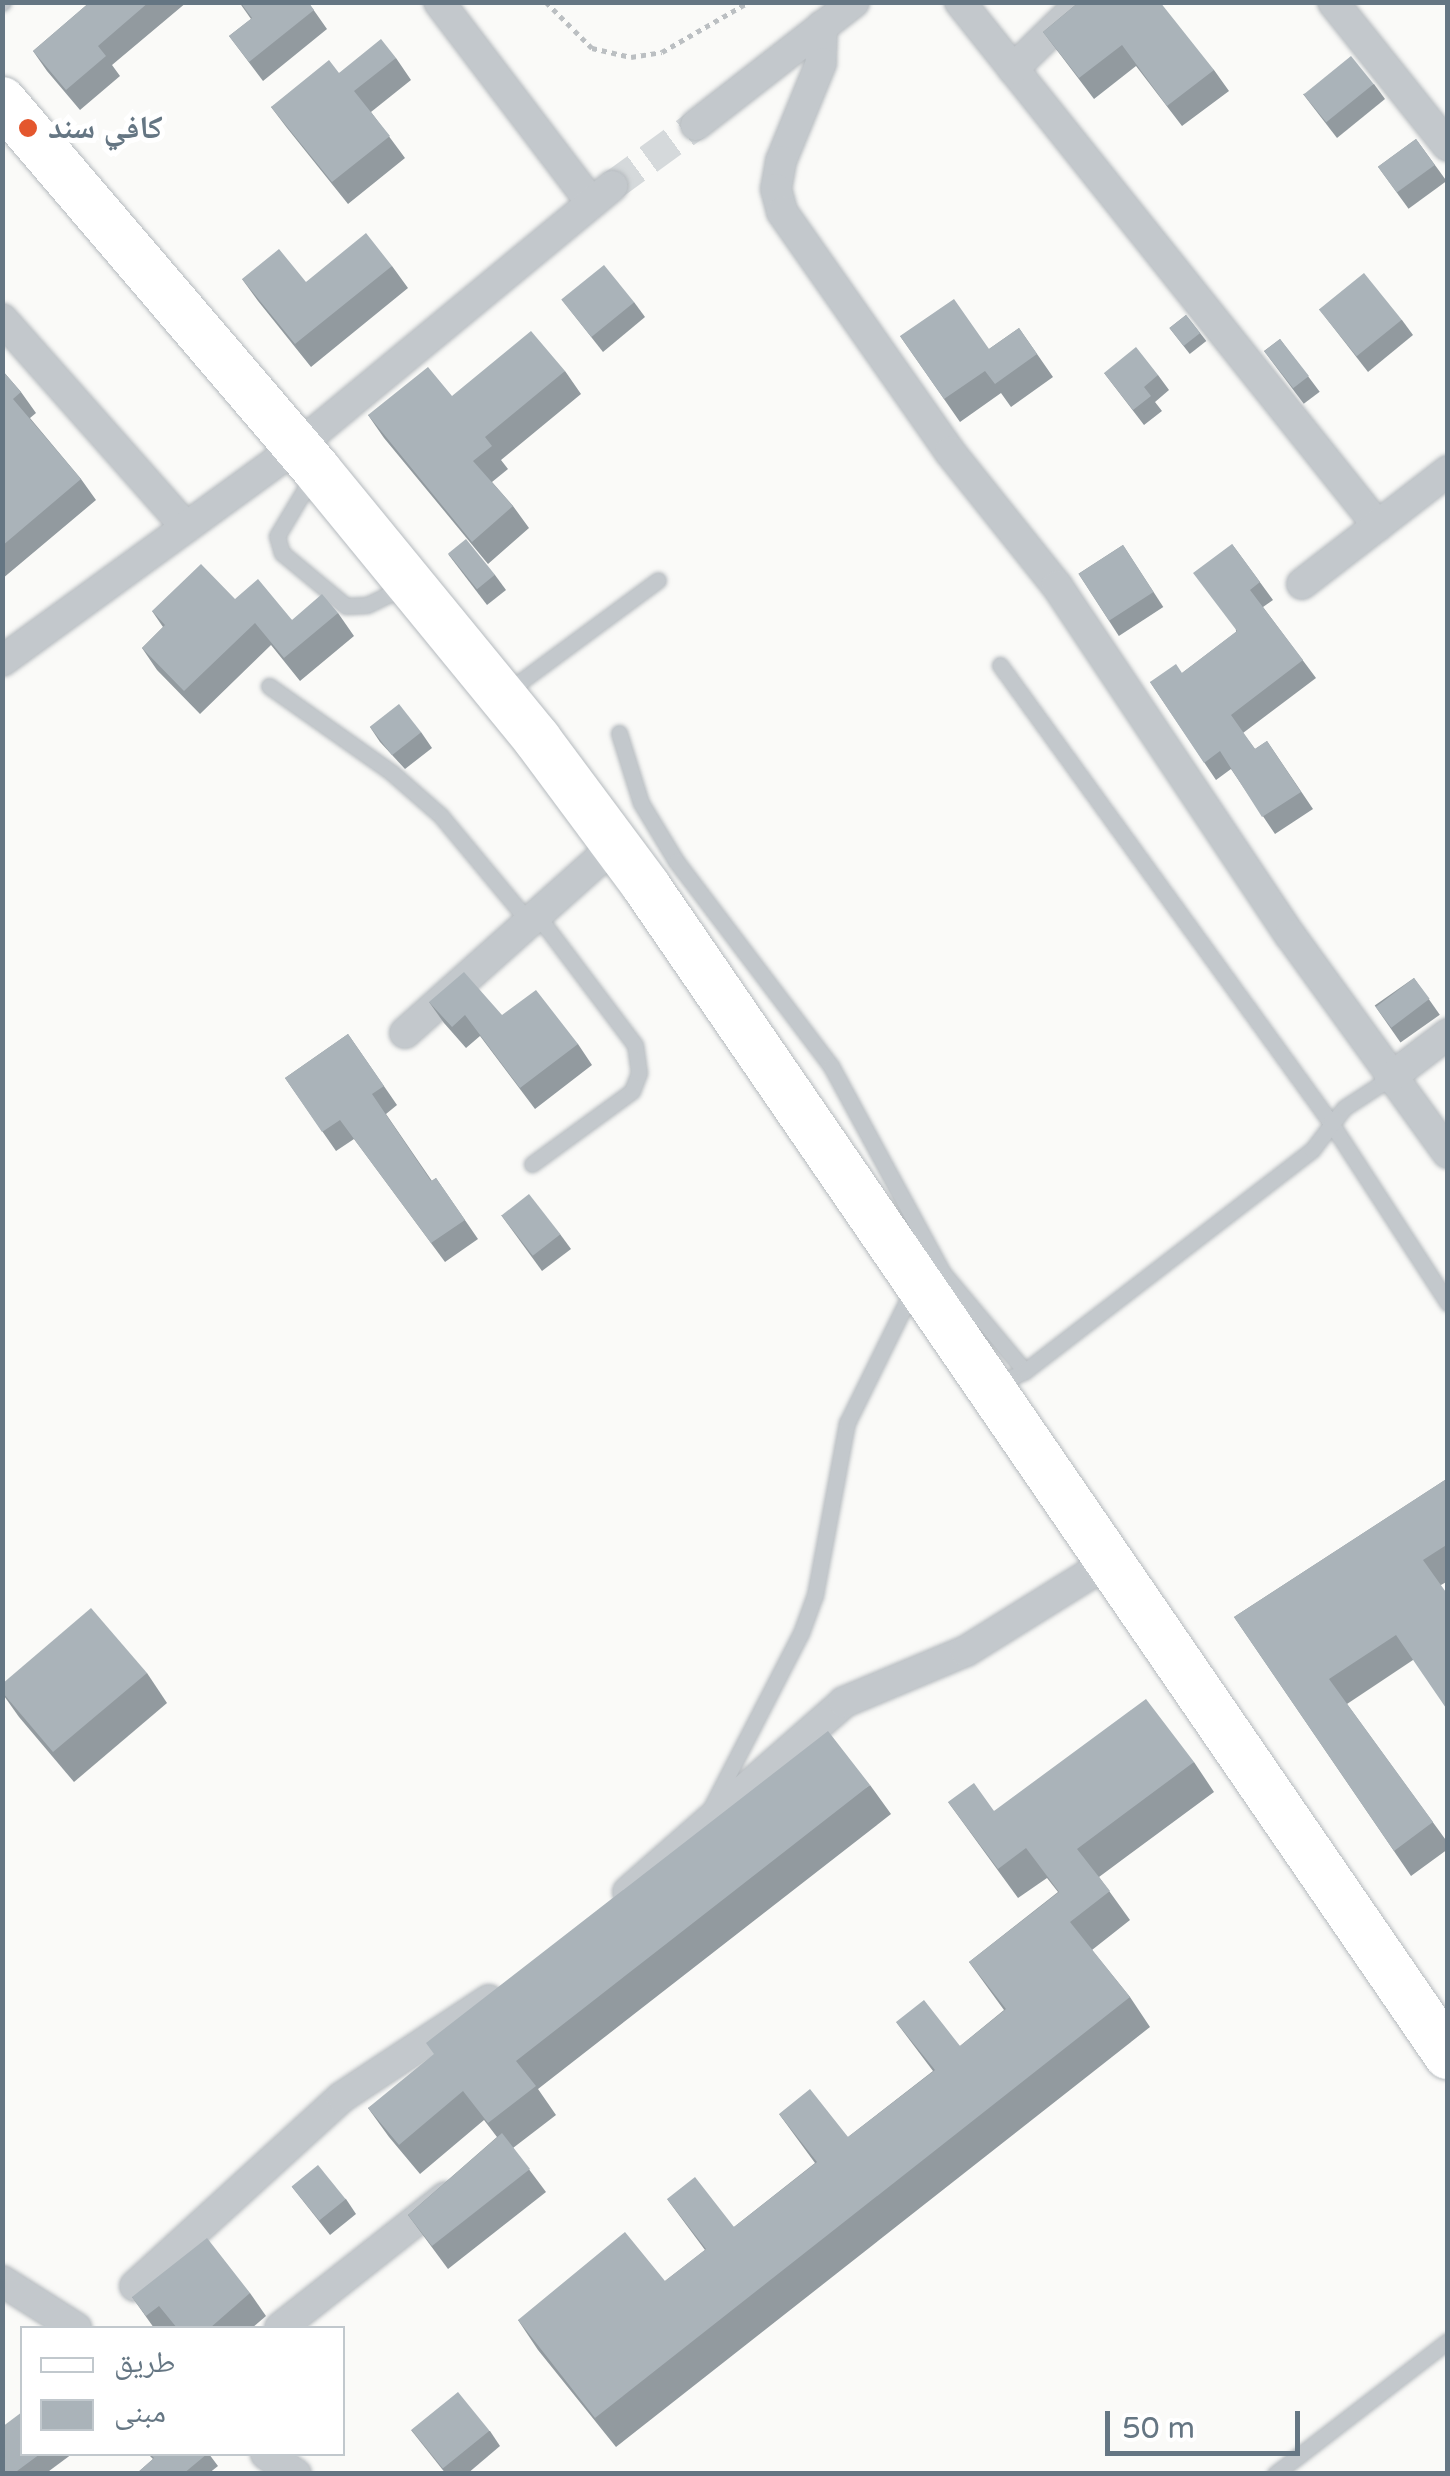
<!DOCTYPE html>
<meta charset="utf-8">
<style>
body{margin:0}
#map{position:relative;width:1450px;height:2476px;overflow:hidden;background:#fafaf8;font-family:"Varela Round","Noto Naskh Arabic",sans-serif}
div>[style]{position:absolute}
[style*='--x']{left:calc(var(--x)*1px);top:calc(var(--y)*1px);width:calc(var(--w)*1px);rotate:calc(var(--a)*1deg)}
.street-tunnel>*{height:30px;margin-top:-15px;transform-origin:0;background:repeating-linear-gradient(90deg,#d5d9db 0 30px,transparent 0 45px)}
.path>*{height:5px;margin-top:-2.5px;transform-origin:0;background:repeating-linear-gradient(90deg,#bbbfc2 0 5px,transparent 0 10px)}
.roads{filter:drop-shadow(0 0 2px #b5babe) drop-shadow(0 0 2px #b5babe)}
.lane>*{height:15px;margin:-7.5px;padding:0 7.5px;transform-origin:7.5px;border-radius:7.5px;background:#c3c8cc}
.street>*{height:30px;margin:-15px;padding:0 15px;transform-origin:15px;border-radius:15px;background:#c3c8cc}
.primary>*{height:48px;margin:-24px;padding:0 24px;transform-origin:24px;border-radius:24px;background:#fff}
.wall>*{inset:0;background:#929a9f;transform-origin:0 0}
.building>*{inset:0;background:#aab3b9;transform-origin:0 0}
.dots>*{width:28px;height:28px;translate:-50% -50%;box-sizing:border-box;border:5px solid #fff;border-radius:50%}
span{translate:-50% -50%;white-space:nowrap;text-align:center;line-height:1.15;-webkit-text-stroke:10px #fff;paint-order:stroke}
.poi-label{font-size:32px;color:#657683;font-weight:700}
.left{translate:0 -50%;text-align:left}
.frame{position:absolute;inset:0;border:5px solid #657683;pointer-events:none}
.legend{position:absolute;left:20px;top:2326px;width:325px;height:130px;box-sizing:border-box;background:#fff;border:2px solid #c1c8cd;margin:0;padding:12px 18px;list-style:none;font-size:30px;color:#657683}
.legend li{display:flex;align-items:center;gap:20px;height:50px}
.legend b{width:50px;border:2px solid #c1c8cd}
.scale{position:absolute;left:1105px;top:2411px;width:195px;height:45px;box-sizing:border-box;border:5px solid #657683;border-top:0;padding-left:12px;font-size:30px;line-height:35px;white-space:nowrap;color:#657683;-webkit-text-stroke:8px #fff;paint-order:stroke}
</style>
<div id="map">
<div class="street-tunnel">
<div style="--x:612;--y:186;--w:104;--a:-36"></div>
</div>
<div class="path">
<div style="--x:546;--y:2;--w:65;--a:45"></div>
<div style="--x:592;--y:48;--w:40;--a:13"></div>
<div style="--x:631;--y:57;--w:31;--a:-9"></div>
<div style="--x:662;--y:52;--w:100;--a:-29.9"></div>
</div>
<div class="roads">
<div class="lane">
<div style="--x:2;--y:3;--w:1;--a:-45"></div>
<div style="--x:314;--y:474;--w:72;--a:120.8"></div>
<div style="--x:277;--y:536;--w:18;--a:74"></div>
<div style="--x:282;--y:553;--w:83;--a:39.6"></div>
<div style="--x:346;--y:606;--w:21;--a:-3"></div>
<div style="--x:367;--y:605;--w:43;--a:-26"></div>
<div style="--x:1000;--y:665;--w:565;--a:54.14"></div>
<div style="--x:1331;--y:1123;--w:215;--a:57"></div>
<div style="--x:269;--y:686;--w:149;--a:35.2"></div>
<div style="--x:391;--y:772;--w:67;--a:41.3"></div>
<div style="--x:441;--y:816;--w:138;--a:50.3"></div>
<div style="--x:505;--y:693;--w:190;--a:-36.4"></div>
<div style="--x:619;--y:733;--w:73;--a:72.6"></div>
<div style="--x:641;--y:803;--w:68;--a:58.9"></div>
<div style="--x:676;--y:861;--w:257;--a:52.9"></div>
<div style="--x:831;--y:1066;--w:235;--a:61.6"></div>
<div style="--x:943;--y:1273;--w:128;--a:50.1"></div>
<div style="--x:532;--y:1164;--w:124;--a:-36.1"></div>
<div style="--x:632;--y:1091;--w:19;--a:-69"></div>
<div style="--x:639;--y:1073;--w:28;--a:-98"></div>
<div style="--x:635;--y:1045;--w:163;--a:-127"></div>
<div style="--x:993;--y:1386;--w:35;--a:-25"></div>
<div style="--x:1025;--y:1371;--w:362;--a:-37.6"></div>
<div style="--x:1312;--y:1150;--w:53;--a:-52.7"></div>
<div style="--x:1344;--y:1108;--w:55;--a:-33.1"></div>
<div style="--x:712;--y:1806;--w:195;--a:-62.8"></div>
<div style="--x:801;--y:1633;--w:40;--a:-69.8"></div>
<div style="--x:815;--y:1595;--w:175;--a:-79.5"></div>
<div style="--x:847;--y:1423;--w:152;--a:-63.8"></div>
<div style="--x:1275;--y:2474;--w:218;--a:-37.6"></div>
</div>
<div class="street">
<div style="--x:439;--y:2;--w:251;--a:52.8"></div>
<div style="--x:960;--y:2;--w:670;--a:51.42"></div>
<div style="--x:1333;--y:2;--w:184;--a:51.4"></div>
<div style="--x:822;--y:26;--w:37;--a:92"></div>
<div style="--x:821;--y:63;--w:106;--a:112.2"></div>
<div style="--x:781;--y:161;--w:28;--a:100"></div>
<div style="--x:776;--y:189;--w:24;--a:75"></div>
<div style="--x:782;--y:212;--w:293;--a:55"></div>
<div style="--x:950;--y:452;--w:171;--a:51.4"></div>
<div style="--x:1057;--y:586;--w:420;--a:56.3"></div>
<div style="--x:1290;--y:935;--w:269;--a:54.1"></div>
<div style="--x:1013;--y:69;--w:96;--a:-44.2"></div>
<div style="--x:696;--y:125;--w:200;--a:-37.9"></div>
<div style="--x:2;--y:319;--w:278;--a:48.5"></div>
<div style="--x:1302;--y:584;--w:185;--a:-37.7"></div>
<div style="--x:2;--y:661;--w:366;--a:-36"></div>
<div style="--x:298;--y:446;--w:408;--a:-39.6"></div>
<div style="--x:405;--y:1033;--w:279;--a:-41.8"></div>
<div style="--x:1390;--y:1078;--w:73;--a:-37.2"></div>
<div style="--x:628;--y:1892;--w:288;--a:-41.3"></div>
<div style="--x:844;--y:1702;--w:132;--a:-22.7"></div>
<div style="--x:966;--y:1651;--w:168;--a:-31.9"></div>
<div style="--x:2;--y:2281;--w:88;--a:32.4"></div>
<div style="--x:135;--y:2286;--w:280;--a:-42.4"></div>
<div style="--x:342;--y:2097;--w:176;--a:-33.4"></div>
<div style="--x:280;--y:2328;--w:211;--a:-38.3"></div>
<div style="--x:266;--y:2454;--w:36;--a:34"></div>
</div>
<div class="primary">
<div style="--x:2;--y:101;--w:485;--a:49.5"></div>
<div style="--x:317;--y:470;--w:348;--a:50.7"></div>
<div style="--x:537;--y:739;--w:183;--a:53.4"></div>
<div style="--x:646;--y:886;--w:1418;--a:55.55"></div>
</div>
</div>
<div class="wall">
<div style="clip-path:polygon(90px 2px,187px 2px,112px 65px,120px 76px,80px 110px,47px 71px,33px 51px)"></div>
<div style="clip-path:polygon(239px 2px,308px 2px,327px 29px,263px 81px,229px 36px,251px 19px)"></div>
<div style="clip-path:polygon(1079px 2px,1214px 70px,1229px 91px,1182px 126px,1136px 66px,1094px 99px,1043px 32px)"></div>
<div style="clip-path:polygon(396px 58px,411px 80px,371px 112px,405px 158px,348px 204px,287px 128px,271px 107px,339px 73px)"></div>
<div style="clip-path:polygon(1374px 84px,1385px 99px,1337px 138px,1303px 94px)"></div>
<div style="left:1416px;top:139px;width:52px;height:47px;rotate:54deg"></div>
<div style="clip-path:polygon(392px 266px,408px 288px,311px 367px,258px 301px,242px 279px,306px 282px)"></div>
<div style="clip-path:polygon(562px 300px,634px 302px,645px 317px,603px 352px)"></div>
<div style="clip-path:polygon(1319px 309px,1402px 320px,1413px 335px,1368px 372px)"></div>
<div style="left:1186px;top:315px;width:33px;height:21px;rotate:52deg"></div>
<div style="clip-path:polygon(1019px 328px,1053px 377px,1011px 407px,1001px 393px,960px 422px,900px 336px,989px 349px)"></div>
<div style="left:1280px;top:339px;width:66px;height:20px;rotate:53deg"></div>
<div style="clip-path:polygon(2px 370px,21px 392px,36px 413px,30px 418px,81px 479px,96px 500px,2px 579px)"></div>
<div style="clip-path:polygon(565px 371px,581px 394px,501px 460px,508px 469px,492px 482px,513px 506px,529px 528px,488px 564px,384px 438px,368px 415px)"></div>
<div style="clip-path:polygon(1104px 373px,1158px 375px,1169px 390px,1155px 402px,1162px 411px,1144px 425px)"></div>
<div style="clip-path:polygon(1232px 544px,1273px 600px,1263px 607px,1316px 678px,1243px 733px,1255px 749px,1267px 741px,1313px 809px,1275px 834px,1231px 769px,1216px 780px,1150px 682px,1182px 673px,1236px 632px)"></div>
<div style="left:1123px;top:545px;width:74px;height:53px;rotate:57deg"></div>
<div style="clip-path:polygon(448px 554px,495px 575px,506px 590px,487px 605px)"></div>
<div style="clip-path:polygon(235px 599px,292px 620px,338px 613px,354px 636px,300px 681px,271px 645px,200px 714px,157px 670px,142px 648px,163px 627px,152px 611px)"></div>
<div style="clip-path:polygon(370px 727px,421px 732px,432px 748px,405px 769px,380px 742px)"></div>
<div style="left:1414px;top:978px;width:45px;height:48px;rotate:55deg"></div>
<div style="clip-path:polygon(429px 1002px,502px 1015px,578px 1044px,592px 1065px,535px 1109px,480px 1036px,466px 1048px,444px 1023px)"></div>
<div style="clip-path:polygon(348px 1034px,397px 1105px,386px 1114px,432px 1181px,436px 1178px,478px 1239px,445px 1262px,354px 1139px,336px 1151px,285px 1078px)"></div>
<div style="clip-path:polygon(501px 1215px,560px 1234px,571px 1249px,542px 1271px)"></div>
<div style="clip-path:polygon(1448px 1478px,1448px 1581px,1441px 1585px,1413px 1660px,1347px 1704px,1448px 1843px,1448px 1849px,1411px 1876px,1234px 1617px)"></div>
<div style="clip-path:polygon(147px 1673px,167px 1703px,74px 1782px,19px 1717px,2px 1693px)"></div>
<div style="clip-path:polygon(1194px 1762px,1214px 1792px,1099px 1877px,1130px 1920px,1092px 1950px,1130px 1997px,1150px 2027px,616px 2447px,538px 2350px,518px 2320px,665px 2281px,705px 2250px,667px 2199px,734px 2227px,815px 2163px,779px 2114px,848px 2137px,933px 2071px,896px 2022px,960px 2046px,1004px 2010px,969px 1962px,1058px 1892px,1047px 1878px,1018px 1898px,948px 1802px,994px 1811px)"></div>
<div style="clip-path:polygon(870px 1785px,891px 1814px,538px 2089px,556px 2115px,513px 2148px,546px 2192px,448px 2269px,408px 2215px,497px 2137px,484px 2120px,420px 2174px,389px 2137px,368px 2108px)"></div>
<div style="clip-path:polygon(292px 2187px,346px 2199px,356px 2214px,330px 2235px)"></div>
<div style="clip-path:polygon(250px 2293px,266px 2316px,252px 2328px,154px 2328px,132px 2297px)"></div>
<div style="clip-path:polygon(411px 2430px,490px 2431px,500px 2446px,467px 2474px,446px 2474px)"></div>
<div style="clip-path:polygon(22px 2454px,72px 2454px,45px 2474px,2px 2474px)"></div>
<div style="clip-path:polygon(148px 2454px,209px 2454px,218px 2466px,208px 2474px,136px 2474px,153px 2459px)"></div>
</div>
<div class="building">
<div style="clip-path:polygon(90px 2px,149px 2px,98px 46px,106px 56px,66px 90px,33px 51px)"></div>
<div style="clip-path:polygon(240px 2px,308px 2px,314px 10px,249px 62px,229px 36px,252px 18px)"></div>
<div style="clip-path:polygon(1079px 2px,1160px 2px,1214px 70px,1167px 106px,1122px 45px,1079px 78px,1043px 32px)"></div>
<div style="clip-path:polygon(381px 39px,396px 58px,354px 91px,390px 136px,332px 182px,271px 107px,329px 60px,339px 73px)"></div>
<div style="left:1351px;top:56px;width:36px;height:61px;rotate:51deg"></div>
<div style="left:1416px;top:139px;width:32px;height:47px;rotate:54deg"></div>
<div style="clip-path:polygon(366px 233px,392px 266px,295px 344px,242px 279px,279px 249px,306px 282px)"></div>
<div style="left:604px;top:265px;width:48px;height:55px;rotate:51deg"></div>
<div style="left:1364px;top:273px;width:60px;height:58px;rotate:51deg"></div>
<div style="clip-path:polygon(954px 299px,989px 349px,1019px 328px,1037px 354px,995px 384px,985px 371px,944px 399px,900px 336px)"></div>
<div style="left:1186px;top:315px;width:23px;height:21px;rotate:52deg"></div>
<div style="clip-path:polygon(531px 331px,565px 371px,485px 437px,492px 446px,473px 461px,513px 506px,472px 542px,368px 415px,428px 367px,452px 396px)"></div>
<div style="left:1280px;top:339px;width:47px;height:20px;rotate:52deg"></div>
<div style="clip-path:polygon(1136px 347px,1158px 375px,1144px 387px,1151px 396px,1133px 410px,1104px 373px)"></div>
<div style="clip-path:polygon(2px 370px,21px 392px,13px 399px,81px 479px,2px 546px)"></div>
<div style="left:466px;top:539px;width:46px;height:23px;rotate:51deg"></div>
<div style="clip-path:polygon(1232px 544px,1260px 582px,1250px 590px,1303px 660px,1231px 715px,1255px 749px,1267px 741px,1301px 792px,1262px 817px,1220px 751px,1204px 763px,1150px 682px,1176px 664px,1182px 673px,1237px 631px,1193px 573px)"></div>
<div style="left:1123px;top:545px;width:56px;height:53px;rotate:57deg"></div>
<div style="clip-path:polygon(201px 564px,235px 599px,258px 579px,292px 620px,322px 594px,338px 613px,284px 658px,255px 623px,184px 691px,142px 648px,165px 625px,152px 611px)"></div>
<div style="left:399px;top:704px;width:36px;height:37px;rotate:52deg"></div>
<div style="clip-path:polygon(464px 972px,502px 1015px,536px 990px,578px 1044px,520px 1088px,465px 1015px,452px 1027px,429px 1002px)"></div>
<div style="left:1414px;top:978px;width:26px;height:48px;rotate:53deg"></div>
<div style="clip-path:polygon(348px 1034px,384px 1086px,372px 1094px,431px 1181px,436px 1178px,465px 1220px,431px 1243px,340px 1120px,322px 1132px,285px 1078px)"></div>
<div style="left:529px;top:1194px;width:51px;height:35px;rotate:52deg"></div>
<div style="clip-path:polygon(1448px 1478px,1448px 1544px,1423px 1560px,1448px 1595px,1448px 1711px,1396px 1635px,1329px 1679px,1433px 1822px,1394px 1851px,1234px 1617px)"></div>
<div style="clip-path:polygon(91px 1608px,147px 1673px,53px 1752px,2px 1692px,2px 1684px)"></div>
<div style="clip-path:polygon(1146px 1699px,1194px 1762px,1077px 1849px,1110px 1891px,1070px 1922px,1130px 1997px,595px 2418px,518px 2320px,625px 2232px,665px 2281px,706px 2249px,667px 2199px,695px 2177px,734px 2227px,817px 2162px,779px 2114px,810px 2089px,848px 2137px,935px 2070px,896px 2022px,924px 2000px,960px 2046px,1006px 2009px,969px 1962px,1059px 1892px,1026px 1848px,998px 1869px,948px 1802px,974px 1783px,994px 1811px)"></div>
<div style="clip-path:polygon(828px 1731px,870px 1785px,516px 2061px,536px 2086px,488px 2123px,463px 2091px,399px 2145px,368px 2108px,434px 2054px,426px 2043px)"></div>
<div style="clip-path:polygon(502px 2133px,530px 2169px,432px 2246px,408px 2215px)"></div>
<div style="left:318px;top:2165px;width:44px;height:34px;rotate:51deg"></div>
<div style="clip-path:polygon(207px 2238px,250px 2293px,210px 2328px,177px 2328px,159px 2306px,146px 2316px,132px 2297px)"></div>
<div style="left:458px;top:2392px;width:50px;height:60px;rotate:51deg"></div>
<div style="clip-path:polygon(22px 2412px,22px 2454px,40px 2454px,13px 2474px,2px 2474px,2px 2427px)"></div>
<div style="clip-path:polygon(150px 2454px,207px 2454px,183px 2474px,136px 2474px,154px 2458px)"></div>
</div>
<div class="dots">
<div style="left:28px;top:128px;background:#e4572e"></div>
</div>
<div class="poi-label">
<span class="left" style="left:48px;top:128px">كافي سند</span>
</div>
<div class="frame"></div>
<ul class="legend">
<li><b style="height:12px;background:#fff"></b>طريق</li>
<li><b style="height:28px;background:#aab3b9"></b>مبنى</li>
</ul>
<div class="scale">50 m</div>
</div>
